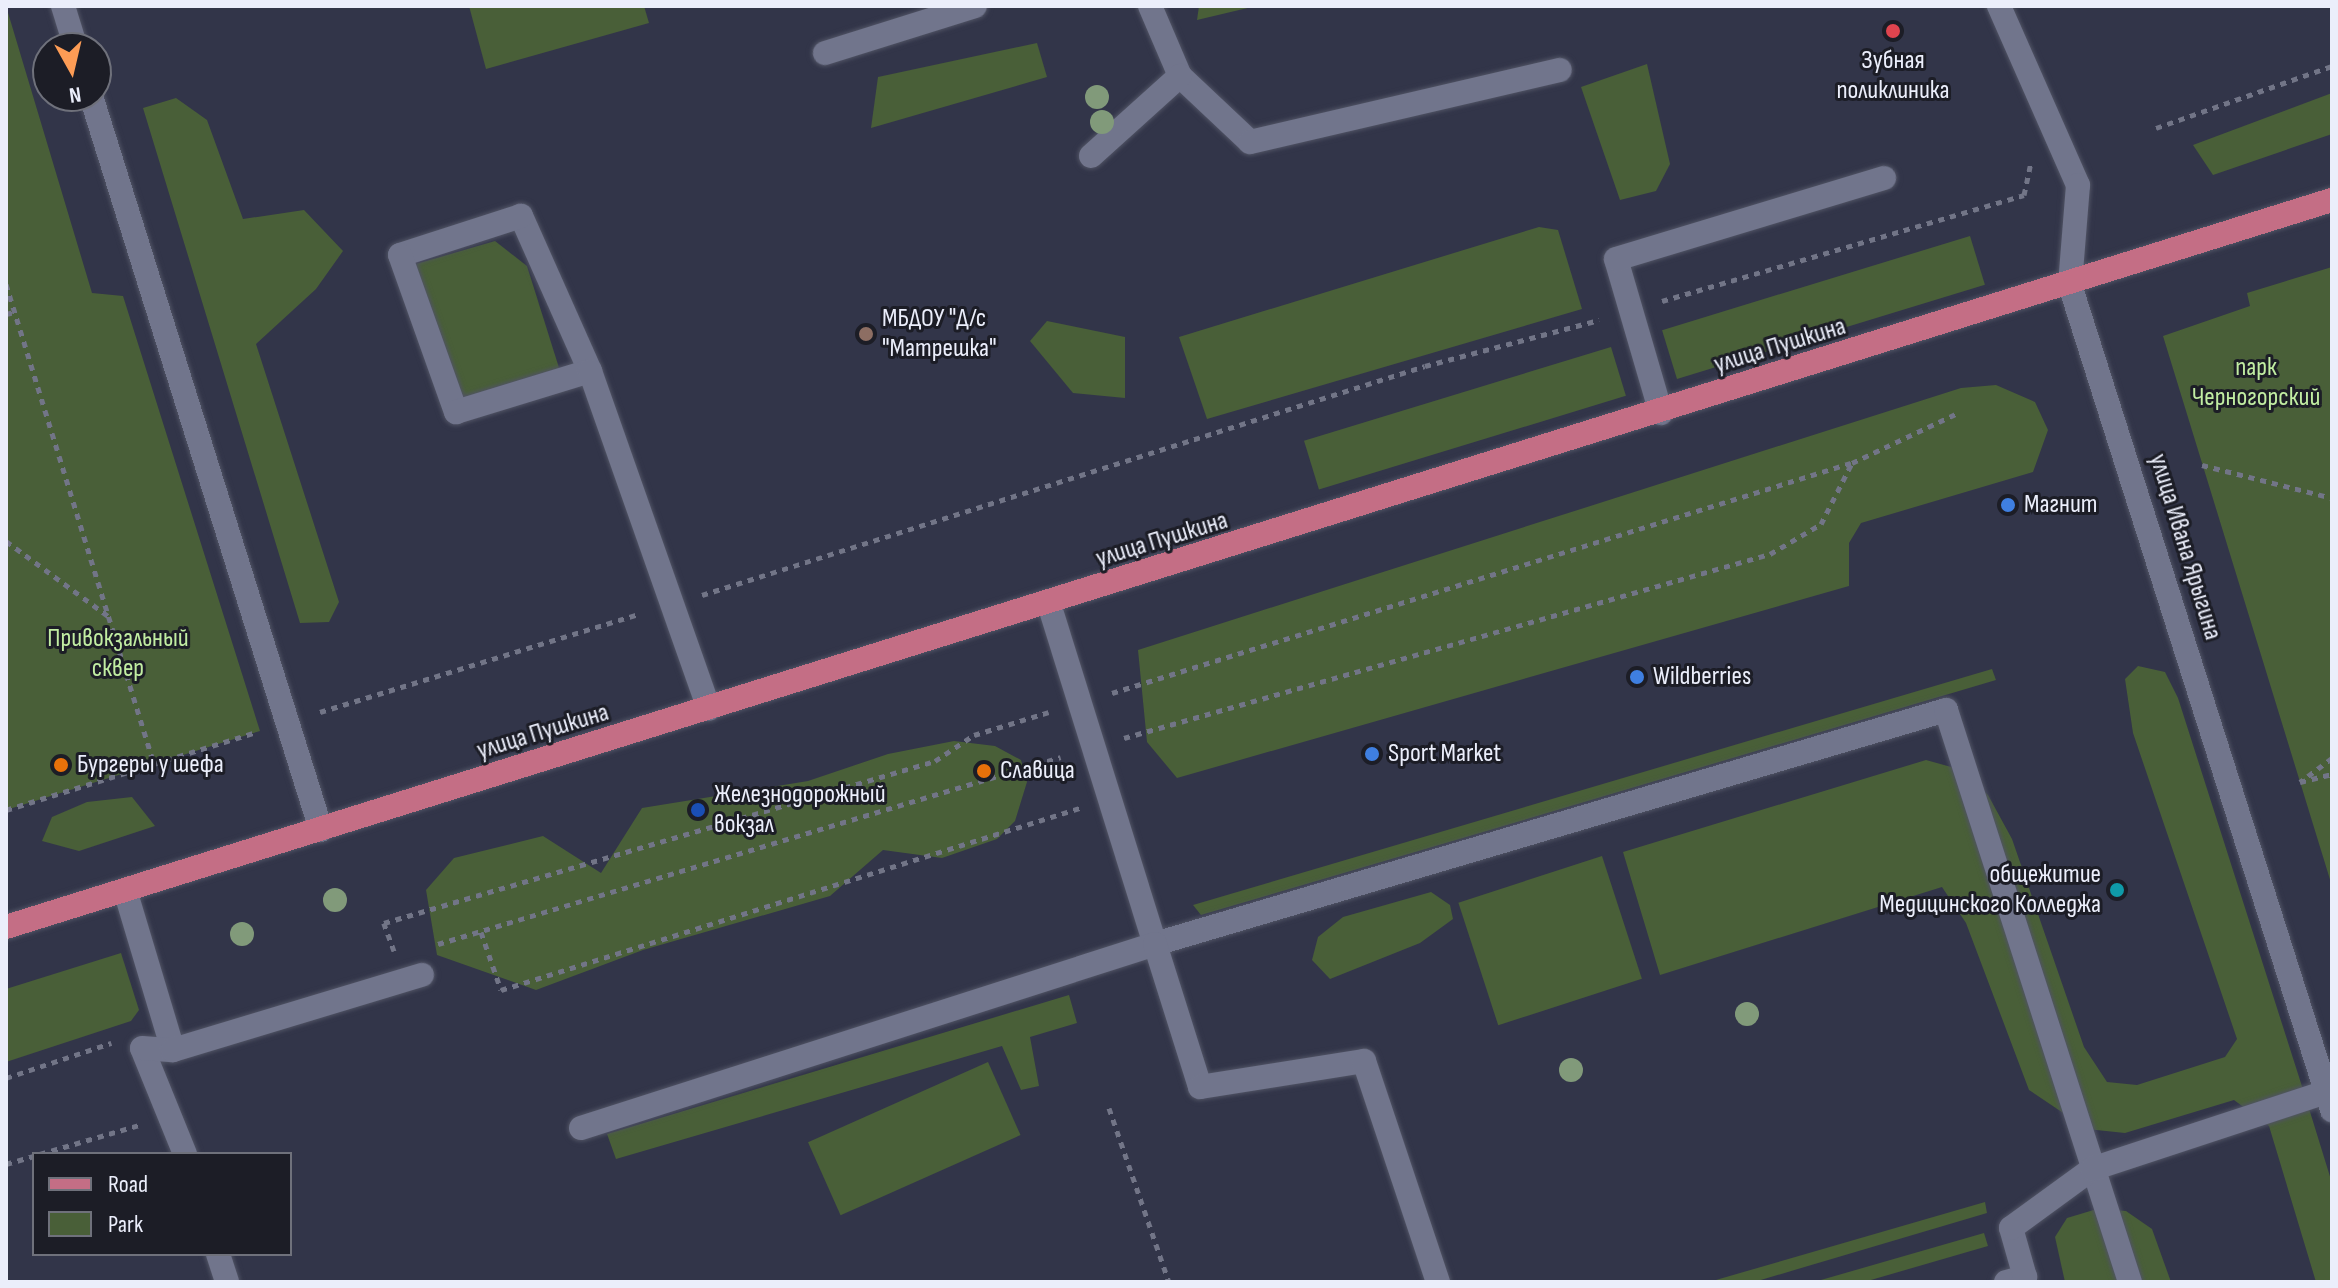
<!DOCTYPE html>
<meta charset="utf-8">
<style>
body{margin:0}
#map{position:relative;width:2338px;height:1288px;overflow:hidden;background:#323549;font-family:"Sofia Sans Condensed",sans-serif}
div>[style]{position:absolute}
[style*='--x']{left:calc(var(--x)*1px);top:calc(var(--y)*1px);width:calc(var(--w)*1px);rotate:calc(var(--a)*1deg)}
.green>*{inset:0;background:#495f38;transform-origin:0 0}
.path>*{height:5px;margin-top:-2.5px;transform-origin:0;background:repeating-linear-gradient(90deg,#727587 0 6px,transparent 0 12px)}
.roads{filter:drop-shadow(0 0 2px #505364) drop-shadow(0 0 2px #505364)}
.service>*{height:24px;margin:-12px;padding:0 12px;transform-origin:12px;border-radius:12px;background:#71758c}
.minor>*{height:24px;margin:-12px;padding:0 12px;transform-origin:12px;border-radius:12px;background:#71758c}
.primary>*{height:24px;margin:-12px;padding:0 12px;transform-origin:12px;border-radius:12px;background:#c46e85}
.trees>*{width:24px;height:24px;margin:-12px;border-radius:50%;background:#819a7a}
.dots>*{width:22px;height:22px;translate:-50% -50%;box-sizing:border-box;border:4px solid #1c1d26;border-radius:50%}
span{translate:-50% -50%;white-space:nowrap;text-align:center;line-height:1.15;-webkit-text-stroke:6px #1c1d26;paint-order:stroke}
.poi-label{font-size:26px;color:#ebeefb}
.left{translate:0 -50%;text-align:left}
.right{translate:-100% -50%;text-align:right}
.street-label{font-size:26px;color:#ebeefb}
.park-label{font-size:26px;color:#c1eda2}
.frame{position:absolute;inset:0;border:8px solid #ebeefb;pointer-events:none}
.legend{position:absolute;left:32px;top:1152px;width:260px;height:104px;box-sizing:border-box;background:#1c1d26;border:2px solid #6f717b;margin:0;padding:10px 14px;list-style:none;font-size:24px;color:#ebeefb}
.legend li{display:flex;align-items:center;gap:16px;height:40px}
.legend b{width:40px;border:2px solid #6f717b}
.north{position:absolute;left:32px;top:32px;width:80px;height:80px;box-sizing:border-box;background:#1c1d26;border:2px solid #6f717b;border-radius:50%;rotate:172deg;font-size:22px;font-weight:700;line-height:32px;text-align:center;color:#ebeefb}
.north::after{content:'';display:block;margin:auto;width:28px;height:36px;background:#fd9c55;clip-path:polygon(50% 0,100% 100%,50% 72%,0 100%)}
</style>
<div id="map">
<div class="green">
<div style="clip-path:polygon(6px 6px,92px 293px,123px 296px,260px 731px,6px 810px)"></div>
<div style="clip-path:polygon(469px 6px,644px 6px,649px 23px,486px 69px)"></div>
<div style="clip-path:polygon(1199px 6px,1256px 6px,1197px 20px)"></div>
<div style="clip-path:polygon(1037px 43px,1047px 77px,871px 128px,878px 77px)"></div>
<div style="clip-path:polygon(1647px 64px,1670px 164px,1656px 191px,1620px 200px,1581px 87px)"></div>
<div style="clip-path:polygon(2332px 93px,2332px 134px,2213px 175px,2193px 145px)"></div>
<div style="clip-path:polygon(176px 98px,207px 120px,243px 219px,304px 210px,343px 251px,316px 289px,256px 344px,339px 602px,329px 622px,300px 623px,143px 108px)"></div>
<div style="clip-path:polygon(1539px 227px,1558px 230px,1582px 309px,1207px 419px,1179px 337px)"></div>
<div style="left:1970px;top:236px;width:51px;height:322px;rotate:73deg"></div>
<div style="clip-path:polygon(495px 241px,527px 266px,560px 371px,459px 405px,409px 266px)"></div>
<div style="clip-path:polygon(2332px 267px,2332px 886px,2163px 336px,2250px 306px,2247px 293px)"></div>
<div style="clip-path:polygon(1047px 321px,1125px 337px,1125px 398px,1073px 393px,1030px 341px)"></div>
<div style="left:1611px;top:347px;width:51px;height:321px;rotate:73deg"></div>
<div style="clip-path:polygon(1996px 385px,2035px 402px,2048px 430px,2033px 472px,1861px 523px,1849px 543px,1849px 586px,1177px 778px,1147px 742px,1138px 650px,1961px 388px)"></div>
<div style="clip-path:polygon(2138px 666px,2165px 672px,2178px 698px,2307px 1102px,2332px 1183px,2332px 1282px,2316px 1282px,2269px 1126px,2234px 1100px,2125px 1133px,2087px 1129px,2029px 1090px,1966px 923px,1942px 887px,1660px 975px,1623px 852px,1926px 760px,1962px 770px,1988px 795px,2012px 839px,2084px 1047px,2107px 1082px,2137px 1085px,2225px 1057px,2237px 1039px,2133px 733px,2125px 679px)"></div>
<div style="clip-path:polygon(1992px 669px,1996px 680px,1470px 836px,1201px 915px,1193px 905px)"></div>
<div style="clip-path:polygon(954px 741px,995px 746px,1021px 760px,1027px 782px,1015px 821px,997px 839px,942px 858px,883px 850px,830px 896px,643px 950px,536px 990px,437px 955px,426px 890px,454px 858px,543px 836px,601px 873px,642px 808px,808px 781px,888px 754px)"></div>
<div style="clip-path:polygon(132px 797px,155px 826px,79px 851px,42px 841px,52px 817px,87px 802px)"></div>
<div style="left:1602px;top:856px;width:129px;height:151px;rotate:72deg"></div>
<div style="clip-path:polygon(1431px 892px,1450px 905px,1453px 919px,1420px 943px,1330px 979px,1312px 960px,1318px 937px,1343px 917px)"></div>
<div style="clip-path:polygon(121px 953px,139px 1010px,131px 1021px,6px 1062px,6px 989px)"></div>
<div style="clip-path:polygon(1069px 995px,1077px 1023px,1030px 1037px,1039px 1086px,1021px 1090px,1002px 1046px,616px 1159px,607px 1134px)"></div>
<div style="left:988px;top:1062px;width:80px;height:197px;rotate:66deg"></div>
<div style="clip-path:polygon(1985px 1202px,1987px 1213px,1754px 1282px,1709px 1282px)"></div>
<div style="clip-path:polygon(2097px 1209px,2126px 1211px,2152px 1229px,2171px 1282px,2065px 1282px,2055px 1237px,2067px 1218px)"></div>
<div style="clip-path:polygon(1984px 1233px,1988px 1246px,1864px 1282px,1814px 1282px)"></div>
</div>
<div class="path">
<div style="--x:2156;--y:128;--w:187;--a:-19.4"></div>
<div style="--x:6;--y:284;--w:502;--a:72.86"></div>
<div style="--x:1662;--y:301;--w:377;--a:-16.3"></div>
<div style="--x:2024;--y:195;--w:33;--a:-78"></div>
<div style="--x:6;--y:314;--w:9;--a:-13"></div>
<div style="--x:2202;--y:465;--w:134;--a:14.2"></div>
<div style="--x:6;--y:541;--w:130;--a:36.3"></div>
<div style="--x:702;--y:595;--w:758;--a:-17.57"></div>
<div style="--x:1425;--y:366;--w:180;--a:-14.8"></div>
<div style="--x:1112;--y:693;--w:774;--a:-17.29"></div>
<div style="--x:320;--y:712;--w:334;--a:-17.1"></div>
<div style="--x:1124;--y:738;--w:672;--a:-15.9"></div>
<div style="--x:1770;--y:554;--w:59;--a:-30.5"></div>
<div style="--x:1821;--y:524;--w:68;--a:-63.1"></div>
<div style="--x:1852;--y:463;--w:117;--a:-25.3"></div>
<div style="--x:2332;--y:758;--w:40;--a:143"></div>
<div style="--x:2300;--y:782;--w:33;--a:-14"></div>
<div style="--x:6;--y:810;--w:263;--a:-17.3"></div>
<div style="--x:481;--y:932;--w:61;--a:71"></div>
<div style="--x:501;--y:990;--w:607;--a:-17.45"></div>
<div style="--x:438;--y:944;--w:650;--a:-16.71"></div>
<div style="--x:394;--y:951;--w:30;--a:-110"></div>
<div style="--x:384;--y:923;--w:574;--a:-16.38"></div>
<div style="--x:935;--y:761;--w:47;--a:-33.7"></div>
<div style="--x:974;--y:735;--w:78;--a:-17"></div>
<div style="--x:6;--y:1078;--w:111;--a:-18.4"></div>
<div style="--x:1109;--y:1108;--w:184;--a:71"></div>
<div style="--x:40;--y:1154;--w:103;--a:-16.3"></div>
<div style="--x:6;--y:1164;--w:29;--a:-16"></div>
</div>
<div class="roads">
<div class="service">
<div style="--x:63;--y:6;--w:44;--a:72.8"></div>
<div style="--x:1150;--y:6;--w:76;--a:66.8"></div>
<div style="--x:1180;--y:76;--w:96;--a:43.3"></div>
<div style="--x:1250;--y:142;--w:318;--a:-13.1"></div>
<div style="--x:825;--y:53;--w:157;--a:-17.4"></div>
<div style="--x:91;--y:96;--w:769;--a:72.6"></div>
<div style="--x:1091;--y:156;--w:120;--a:-42"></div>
<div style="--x:590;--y:371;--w:170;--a:-114"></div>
<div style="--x:521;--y:216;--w:127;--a:162.1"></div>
<div style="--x:400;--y:255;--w:167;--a:70.4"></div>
<div style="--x:456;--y:412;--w:140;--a:-17"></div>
<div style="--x:590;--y:371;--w:358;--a:70.6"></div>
<div style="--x:1661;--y:413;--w:160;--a:-106.3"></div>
<div style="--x:1616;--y:259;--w:280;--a:-16.8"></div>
<div style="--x:1049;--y:604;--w:356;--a:72.7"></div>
<div style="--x:1155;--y:944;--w:825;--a:-16.48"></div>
<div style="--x:1946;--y:710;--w:601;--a:72.17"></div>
<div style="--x:125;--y:890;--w:167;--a:73.3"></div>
<div style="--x:581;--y:1128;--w:603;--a:-17.77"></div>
<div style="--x:1155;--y:944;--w:150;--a:72.5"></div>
<div style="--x:1200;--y:1087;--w:166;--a:-9"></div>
<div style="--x:1364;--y:1061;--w:233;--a:71.5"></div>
<div style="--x:185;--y:1154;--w:114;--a:-112.1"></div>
<div style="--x:142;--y:1048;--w:31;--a:4"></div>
<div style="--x:173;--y:1050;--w:260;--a:-16.8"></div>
<div style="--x:218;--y:1254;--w:29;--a:72"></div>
<div style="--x:2006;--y:1282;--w:20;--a:-15"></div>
<div style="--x:2025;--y:1277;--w:51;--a:-105.9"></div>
<div style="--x:2011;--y:1228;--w:100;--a:-36.1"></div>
<div style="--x:2092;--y:1169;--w:246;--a:-18.2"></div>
</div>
<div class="minor">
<div style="--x:1999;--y:6;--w:196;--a:66.2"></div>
<div style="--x:2078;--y:185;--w:100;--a:94.6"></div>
<div style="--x:2070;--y:285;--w:866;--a:72.38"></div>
</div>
<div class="primary">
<div style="--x:6;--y:927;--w:2437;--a:-17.36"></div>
</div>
</div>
<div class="trees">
<div style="left:1097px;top:97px"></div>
<div style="left:1102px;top:122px"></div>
<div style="left:335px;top:900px"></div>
<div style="left:242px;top:934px"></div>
<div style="left:1747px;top:1014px"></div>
<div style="left:1571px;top:1070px"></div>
</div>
<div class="dots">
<div style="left:1893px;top:31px;background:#e0444e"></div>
<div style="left:866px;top:334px;background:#8d6e63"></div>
<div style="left:2008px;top:505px;background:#3f7fe0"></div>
<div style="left:1637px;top:677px;background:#3f7fe0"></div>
<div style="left:1372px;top:754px;background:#3f7fe0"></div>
<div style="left:61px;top:765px;background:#e8710a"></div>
<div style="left:984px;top:771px;background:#e8710a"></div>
<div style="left:698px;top:810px;background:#1a4fb4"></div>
<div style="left:2117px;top:890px;background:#0f9aa8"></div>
</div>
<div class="poi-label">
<span style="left:1893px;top:76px">Зубная<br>поликлиника</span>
<span class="left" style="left:882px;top:334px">МБДОУ "Д/с<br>"Матрешка"</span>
<span class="left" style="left:2024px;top:505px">Магнит</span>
<span class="left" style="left:1653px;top:677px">Wildberries</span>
<span class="left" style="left:1388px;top:754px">Sport Market</span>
<span class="left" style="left:77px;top:765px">Бургеры у шефа</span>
<span class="left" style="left:1000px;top:771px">Славица</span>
<span class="left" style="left:714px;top:810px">Железнодорожный<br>вокзал</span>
<span class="right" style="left:2101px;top:890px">общежитие<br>Медицинского Колледжа</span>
</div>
<div class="street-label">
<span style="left:1780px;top:346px;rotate:-17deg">улица Пушкина</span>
<span style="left:1162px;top:540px;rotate:-17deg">улица Пушкина</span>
<span style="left:2185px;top:547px;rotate:73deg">улица Ивана Ярыгина</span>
<span style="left:543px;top:732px;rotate:-17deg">улица Пушкина</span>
</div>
<div class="park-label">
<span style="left:2256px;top:383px">парк<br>Черногорский</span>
<span style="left:118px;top:654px">Привокзальный<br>сквер</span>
</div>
<div class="frame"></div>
<ul class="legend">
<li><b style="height:10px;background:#c46e85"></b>Road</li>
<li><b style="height:22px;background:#495f38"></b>Park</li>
</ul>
<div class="north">N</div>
</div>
